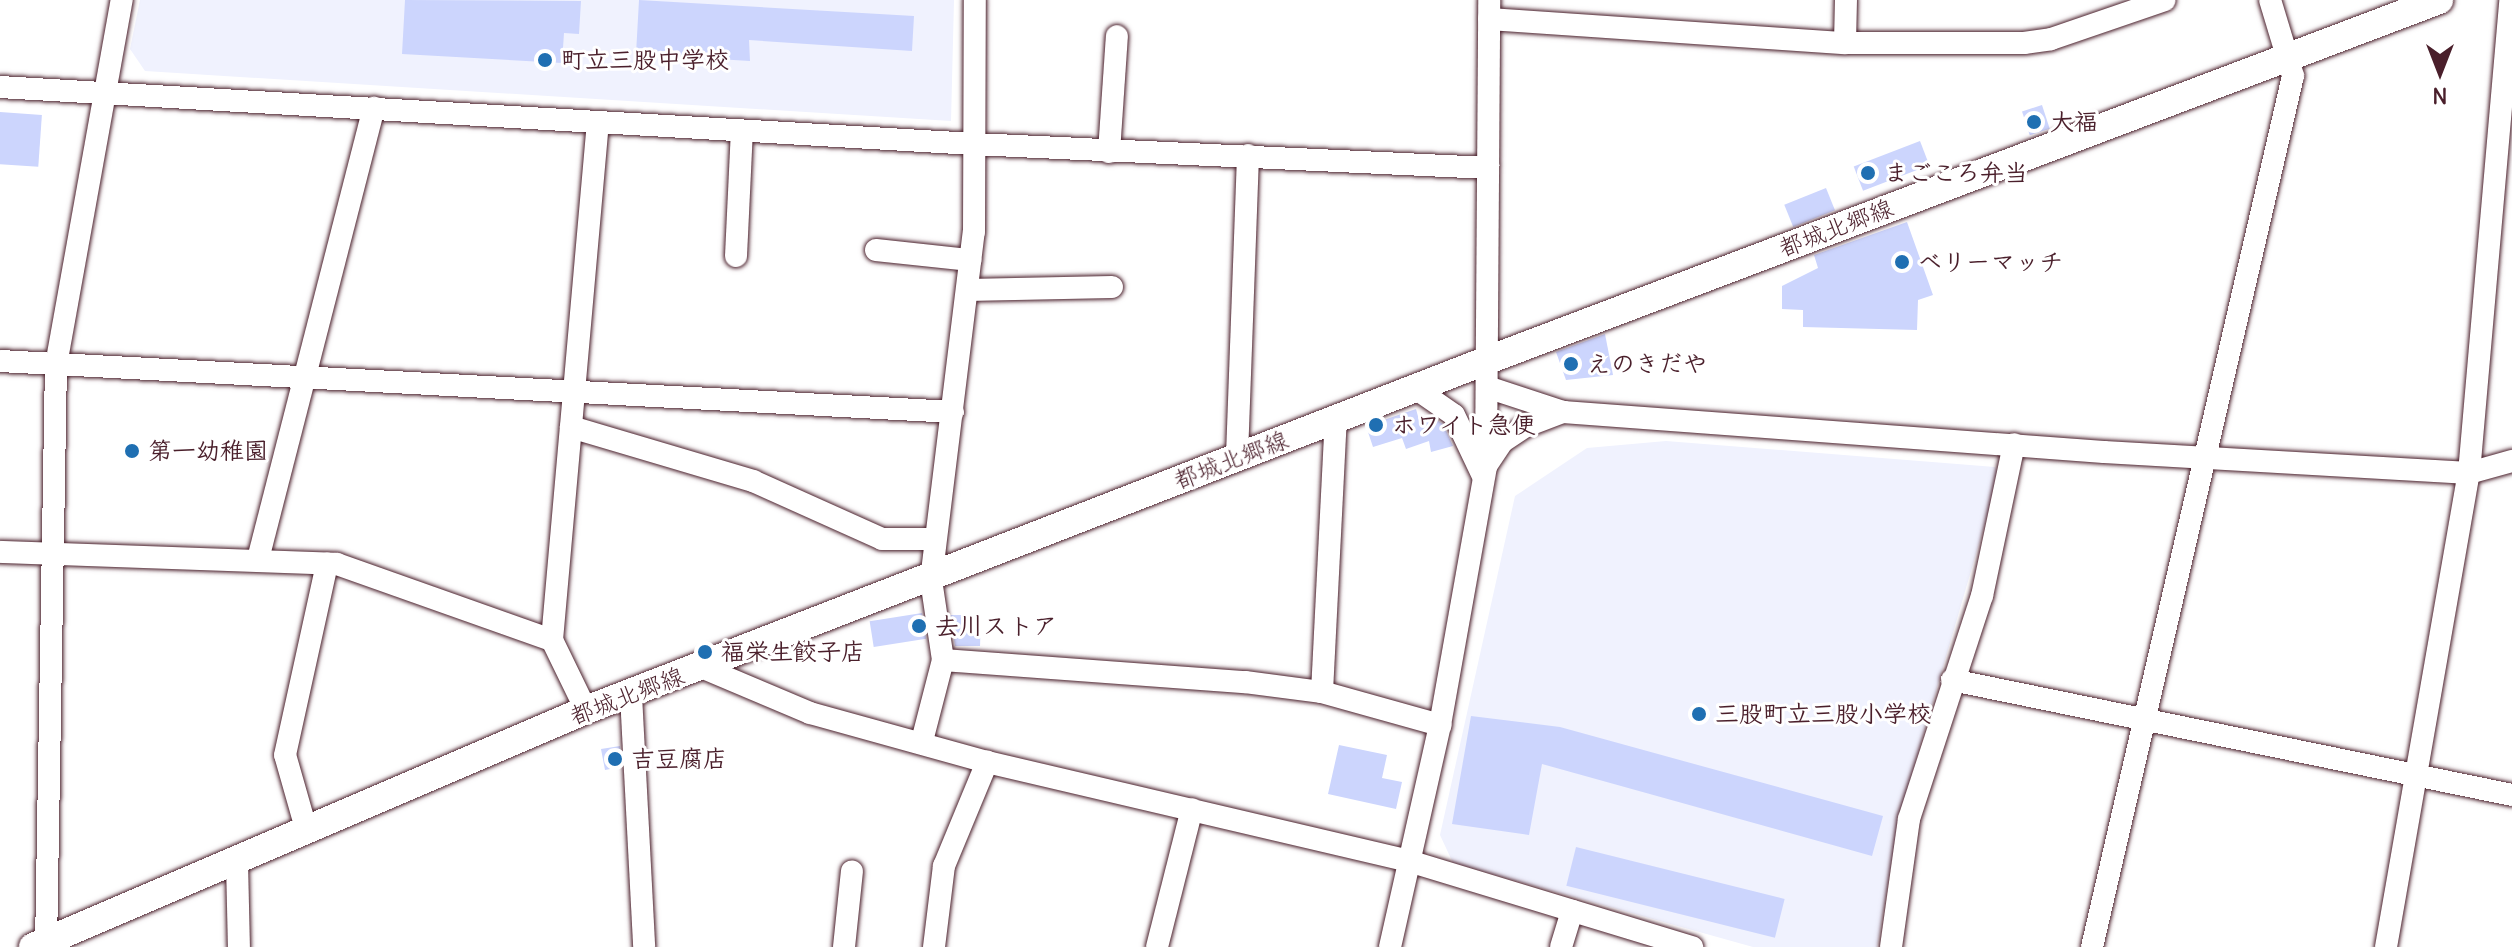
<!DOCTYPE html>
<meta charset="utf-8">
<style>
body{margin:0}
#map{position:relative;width:2512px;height:947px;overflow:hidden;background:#fff;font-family:Delius,"Klee One",sans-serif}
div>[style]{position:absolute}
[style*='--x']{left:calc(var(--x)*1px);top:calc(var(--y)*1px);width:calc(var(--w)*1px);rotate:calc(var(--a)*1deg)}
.built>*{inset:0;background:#f0f2fe}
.building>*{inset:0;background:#ccd5fd;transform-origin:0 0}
.roads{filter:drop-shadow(0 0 2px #4a1f2b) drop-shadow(0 0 2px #4a1f2b)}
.minor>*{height:22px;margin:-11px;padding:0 11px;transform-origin:11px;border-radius:11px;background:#fff}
.major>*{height:28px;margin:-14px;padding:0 14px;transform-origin:14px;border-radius:14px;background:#fff}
.dots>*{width:22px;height:22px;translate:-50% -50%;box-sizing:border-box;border:4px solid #fff;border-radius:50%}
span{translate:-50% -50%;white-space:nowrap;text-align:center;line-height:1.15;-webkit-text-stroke:6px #fff;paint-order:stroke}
.poi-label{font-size:24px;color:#4a1f2b;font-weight:700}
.left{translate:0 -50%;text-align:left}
.street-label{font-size:24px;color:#4a1f2b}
.north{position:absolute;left:2400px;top:32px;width:80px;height:80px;-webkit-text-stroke:6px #fff;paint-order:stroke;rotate:180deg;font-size:22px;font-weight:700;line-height:32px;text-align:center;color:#4a1f2b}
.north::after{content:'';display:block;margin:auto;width:28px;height:36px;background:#4a1f2b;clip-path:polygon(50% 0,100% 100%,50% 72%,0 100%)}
</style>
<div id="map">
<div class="built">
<div style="clip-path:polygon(140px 0,954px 0,951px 121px,145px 71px,130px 49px)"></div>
<div style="clip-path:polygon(1666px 441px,1995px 467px,1999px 475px,1899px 818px,1877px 947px,1753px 947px,1453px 863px,1440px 835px,1515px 496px,1587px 448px)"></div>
</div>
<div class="building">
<div style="clip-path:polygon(405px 0,581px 1px,579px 34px,564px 33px,562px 63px,402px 54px)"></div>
<div style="clip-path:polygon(639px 0,914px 16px,912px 51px,749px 40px,750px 61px,636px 54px)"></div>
<div style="left:2042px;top:105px;width:25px;height:21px;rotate:72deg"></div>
<div style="left:0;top:112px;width:42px;height:52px;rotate:4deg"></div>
<div style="left:1920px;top:141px;width:26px;height:71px;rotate:69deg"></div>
<div style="left:1826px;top:188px;width:24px;height:45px;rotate:68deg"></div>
<div style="clip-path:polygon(1907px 222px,1933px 295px,1918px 300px,1917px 330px,1803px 327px,1803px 310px,1782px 309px,1782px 286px,1818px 268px,1814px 255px)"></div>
<div style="clip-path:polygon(1605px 334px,1613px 375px,1566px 380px,1556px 352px)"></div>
<div style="clip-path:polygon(1416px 409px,1419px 420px,1432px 417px,1443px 424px,1453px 446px,1431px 452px,1429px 441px,1406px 449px,1402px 438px,1373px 447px,1366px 426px)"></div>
<div style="left:922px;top:613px;width:26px;height:53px;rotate:81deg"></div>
<div style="clip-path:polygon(950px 615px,981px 615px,980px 646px,955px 646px)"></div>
<div style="clip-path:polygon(1471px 716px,1560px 727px,1883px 816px,1872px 856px,1542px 764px,1529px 835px,1452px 824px)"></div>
<div style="clip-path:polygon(1339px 745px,1387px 755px,1382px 778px,1402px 782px,1396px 809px,1328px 794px)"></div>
<div style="clip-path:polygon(620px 746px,621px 767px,605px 770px,601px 749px)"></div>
<div style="left:1576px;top:847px;width:215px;height:40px;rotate:14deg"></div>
</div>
<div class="roads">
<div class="minor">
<div style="--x:1489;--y:19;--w:357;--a:3.9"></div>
<div style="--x:1845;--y:43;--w:179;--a:0"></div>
<div style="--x:2024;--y:43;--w:27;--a:-8"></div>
<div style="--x:2051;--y:39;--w:120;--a:-18.9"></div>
<div style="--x:1845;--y:43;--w:43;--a:-88.7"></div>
<div style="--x:0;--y:87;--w:976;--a:3.35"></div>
<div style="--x:974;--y:144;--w:515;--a:2.67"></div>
<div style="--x:1109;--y:152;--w:116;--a:-86.1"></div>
<div style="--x:876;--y:250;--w:95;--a:6.1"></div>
<div style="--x:736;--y:256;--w:125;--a:-87.3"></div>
<div style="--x:967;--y:290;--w:145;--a:-1.2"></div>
<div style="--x:0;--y:361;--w:954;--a:3.06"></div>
<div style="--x:1487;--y:387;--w:80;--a:18.2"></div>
<div style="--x:1563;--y:412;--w:542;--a:4.23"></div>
<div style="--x:2104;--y:452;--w:366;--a:3.3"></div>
<div style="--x:2469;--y:473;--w:45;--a:-15.6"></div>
<div style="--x:1415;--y:388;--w:47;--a:34.7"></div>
<div style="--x:1454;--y:415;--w:65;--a:64.6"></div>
<div style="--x:571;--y:427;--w:190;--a:16.5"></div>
<div style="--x:753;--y:481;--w:141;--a:24.2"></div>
<div style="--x:882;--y:539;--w:51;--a:0"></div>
<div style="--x:1237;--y:456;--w:301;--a:-87.9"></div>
<div style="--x:1486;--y:466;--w:29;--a:-56"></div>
<div style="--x:1502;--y:442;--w:29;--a:-34"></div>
<div style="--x:1526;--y:426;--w:40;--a:-21"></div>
<div style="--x:0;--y:552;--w:337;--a:2"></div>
<div style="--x:337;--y:564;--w:228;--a:19.5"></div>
<div style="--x:258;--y:559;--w:466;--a:-75.6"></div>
<div style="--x:943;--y:660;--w:303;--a:4.2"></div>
<div style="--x:1245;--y:682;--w:78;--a:7.4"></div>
<div style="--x:1322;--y:692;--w:123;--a:15.6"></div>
<div style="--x:701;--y:667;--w:118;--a:22.9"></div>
<div style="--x:810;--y:713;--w:184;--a:15.5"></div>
<div style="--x:987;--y:762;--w:437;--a:13.2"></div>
<div style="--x:1412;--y:862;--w:293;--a:16.9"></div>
<div style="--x:1952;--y:680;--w:572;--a:11.6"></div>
<div style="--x:1322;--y:692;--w:273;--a:-87.1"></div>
<div style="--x:631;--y:695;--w:252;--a:87"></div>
<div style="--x:586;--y:710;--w:78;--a:-115.9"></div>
<div style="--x:552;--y:640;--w:520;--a:-84.93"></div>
<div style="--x:922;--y:741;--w:84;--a:-75.5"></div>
<div style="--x:943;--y:660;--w:81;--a:-98.5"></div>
<div style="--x:931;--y:580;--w:351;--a:-83"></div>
<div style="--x:974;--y:232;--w:232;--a:-89.8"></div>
<div style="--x:307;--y:832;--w:80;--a:-105.9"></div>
<div style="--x:285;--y:755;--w:196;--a:-77.6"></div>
<div style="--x:237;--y:862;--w:85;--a:88.7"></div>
<div style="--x:46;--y:947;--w:582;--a:-89.02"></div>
<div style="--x:56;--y:365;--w:371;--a:-79.8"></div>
<div style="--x:844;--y:947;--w:76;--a:-84"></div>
<div style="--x:934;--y:947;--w:82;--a:-83"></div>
<div style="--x:944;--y:866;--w:113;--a:-67.5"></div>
<div style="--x:1157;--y:947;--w:142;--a:-75.8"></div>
<div style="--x:1390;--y:947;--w:228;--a:-77.3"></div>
<div style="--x:1440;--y:725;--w:263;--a:-79.9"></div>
<div style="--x:1486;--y:466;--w:466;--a:-89.6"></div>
<div style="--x:1561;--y:947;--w:38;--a:-73"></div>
<div style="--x:1891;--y:947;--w:129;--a:-82"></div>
<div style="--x:1909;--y:819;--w:235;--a:-71.9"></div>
<div style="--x:1982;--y:596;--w:155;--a:-78.1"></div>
<div style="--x:2092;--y:947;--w:894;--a:-77.01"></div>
<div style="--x:2293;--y:76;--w:79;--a:-106.8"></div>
<div style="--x:2386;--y:947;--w:481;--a:-80.1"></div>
<div style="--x:2469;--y:473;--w:475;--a:-85"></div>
</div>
<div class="major">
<div style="--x:33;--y:947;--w:602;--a:-23.2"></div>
<div style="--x:586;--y:710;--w:968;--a:-21.21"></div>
<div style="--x:1488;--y:360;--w:1017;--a:-20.73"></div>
</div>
</div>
<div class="dots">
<div style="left:545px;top:60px;background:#1f6fb2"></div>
<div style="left:2034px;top:122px;background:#1f6fb2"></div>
<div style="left:1868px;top:173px;background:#1f6fb2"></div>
<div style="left:1902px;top:262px;background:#1f6fb2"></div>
<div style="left:1571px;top:364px;background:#1f6fb2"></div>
<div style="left:1376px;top:425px;background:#1f6fb2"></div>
<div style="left:132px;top:451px;background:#1f6fb2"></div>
<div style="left:919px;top:626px;background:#1f6fb2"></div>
<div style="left:705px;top:652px;background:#1f6fb2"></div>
<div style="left:1699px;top:714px;background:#1f6fb2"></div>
<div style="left:615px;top:759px;background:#1f6fb2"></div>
</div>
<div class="poi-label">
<span class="left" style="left:561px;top:60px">町立三股中学校</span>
<span class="left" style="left:2050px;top:122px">大福</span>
<span class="left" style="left:1884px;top:173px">まごころ弁当</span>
<span class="left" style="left:1918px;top:262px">ベリーマッチ</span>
<span class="left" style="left:1587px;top:364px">えのきだや</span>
<span class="left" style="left:1392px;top:425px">ホワイト急便</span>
<span class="left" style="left:148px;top:451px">第一幼稚園</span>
<span class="left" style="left:935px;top:626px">去川ストア</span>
<span class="left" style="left:721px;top:652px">福栄生餃子店</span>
<span class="left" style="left:1715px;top:714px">三股町立三股小学校</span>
<span class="left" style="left:631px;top:759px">吉豆腐店</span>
</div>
<div class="street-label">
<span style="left:1836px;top:228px;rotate:-21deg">都城北郷線</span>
<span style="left:1231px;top:460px;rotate:-21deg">都城北郷線</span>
<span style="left:627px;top:696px;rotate:-21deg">都城北郷線</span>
</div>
<div class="north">N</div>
</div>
